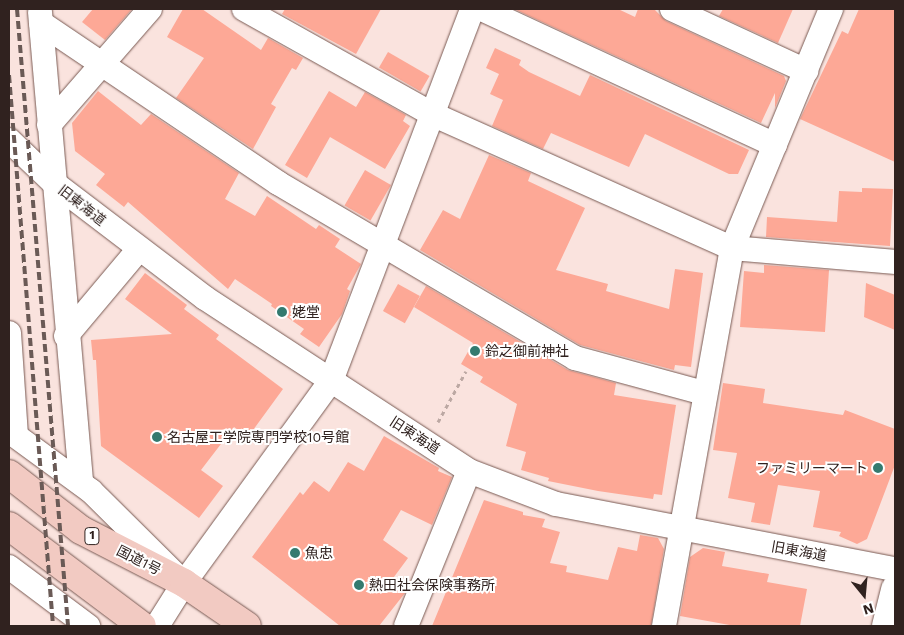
<!DOCTYPE html>
<meta charset="utf-8">
<style>
body{margin:0}
#map{position:relative;width:904px;height:635px;overflow:hidden;background:#fae3de;font-family:"Work Sans","Noto Sans JP",sans-serif}
div>[style]{position:absolute}
[style*='--x']{left:calc(var(--x)*1px);top:calc(var(--y)*1px);width:calc(var(--w)*1px);rotate:calc(var(--a)*1deg)}
.building>*{inset:0;background:#fda896;transform-origin:0 0}
.path>*{height:3px;margin-top:-1.5px;transform-origin:0;background:repeating-linear-gradient(90deg,#bca8a3 0 4px,transparent 0 8px)}
.roads{filter:drop-shadow(0 0 1px #795a53) drop-shadow(0 0 1px #795a53)}
.minor>*{height:24px;margin:-12px;padding:0 12px;transform-origin:12px;border-radius:12px;background:#fff}
.secondary>*{height:28px;margin:-14px;padding:0 14px;transform-origin:14px;border-radius:14px;background:#fff}
.trunk>*{height:28px;margin:-14px;padding:0 14px;transform-origin:14px;border-radius:14px;background:#f2cac2}
.rail>*{height:4px;margin-top:-2px;transform-origin:0;background:repeating-linear-gradient(90deg,#6a5a56 0 8px,transparent 0 12px)}
.dots>*{width:14px;height:14px;translate:-50% -50%;box-sizing:border-box;border:2px solid #fff;border-radius:50%}
span{translate:-50% -50%;white-space:nowrap;text-align:center;line-height:1.15;-webkit-text-stroke:4px #fff;paint-order:stroke}
.shield-label span{padding:1px 4px;background:#fff;border:1px solid;border-radius:4px;-webkit-text-stroke-width:0}
.shield-label{font-size:12px;color:#30221f;font-weight:700}
.street-label{font-size:14px;color:#30221f}
.poi-label{font-size:14px;color:#30221f}
.left{translate:0 -50%;text-align:left}
.right{translate:-100% -50%;text-align:right}
.frame{position:absolute;inset:0;border:10px solid #30221f;pointer-events:none}
.north{position:absolute;left:839px;top:570px;width:50px;height:50px;-webkit-text-stroke:4px #fff;paint-order:stroke;rotate:163deg;font-size:14px;font-weight:700;line-height:20px;text-align:center;color:#30221f}
.north::after{content:'';display:block;margin:auto;width:18px;height:22px;background:#30221f;clip-path:polygon(50% 0,100% 100%,50% 72%,0 100%)}
</style>
<div id="map">
<div class="building">
<div style="clip-path:polygon(93px 9px,132px 9px,105px 40px,82px 22px)"></div>
<div style="clip-path:polygon(183px 9px,202px 9px,261px 50px,268px 38px,303px 58px,296px 70px,292px 68px,271px 104px,276px 107px,253px 149px,176px 98px,204px 58px,167px 37px)"></div>
<div style="clip-path:polygon(285px 9px,381px 9px,356px 54px,282px 14px)"></div>
<div style="clip-path:polygon(514px 9px,618px 9px,635px 17px,638px 9px,654px 9px,666px 21px,784px 76px,786px 81px,775px 108px,775px 93px,761px 123px)"></div>
<div style="clip-path:polygon(723px 9px,793px 9px,778px 43px,719px 16px)"></div>
<div style="clip-path:polygon(859px 9px,895px 9px,895px 162px,800px 119px,842px 31px,848px 34px)"></div>
<div style="clip-path:polygon(495px 48px,521px 60px,519px 65px,529px 72px,580px 96px,590px 75px,749px 150px,738px 174px,729px 174px,645px 134px,629px 167px,551px 133px,543px 149px,492px 126px,503px 100px,490px 94px,499px 74px,486px 68px)"></div>
<div style="left:388px;top:52px;width:48px;height:18px;rotate:30deg"></div>
<div style="clip-path:polygon(98px 91px,141px 125px,151px 114px,239px 173px,225px 199px,255px 216px,267px 196px,316px 229px,319px 225px,340px 239px,335px 247px,361px 264px,347px 289px,350px 291px,342px 314px,319px 347px,300px 334px,304px 329px,271px 306px,272px 304px,235px 279px,228px 289px,128px 202px,124px 207px,96px 185px,105px 174px,75px 151px,72px 123px)"></div>
<div style="clip-path:polygon(329px 91px,356px 107px,365px 92px,406px 115px,403px 121px,410px 126px,385px 169px,330px 137px,307px 178px,285px 165px)"></div>
<div style="clip-path:polygon(489px 155px,531px 173px,528px 181px,585px 208px,556px 270px,608px 284px,606px 291px,669px 309px,675px 269px,703px 273px,691px 367px,675px 365px,674px 370px,580px 345px,420px 250px,443px 210px,460px 219px)"></div>
<div style="left:365px;top:170px;width:30px;height:41px;rotate:30deg"></div>
<div style="clip-path:polygon(862px 188px,893px 189px,890px 246px,766px 237px,767px 217px,837px 222px,839px 191px,862px 192px)"></div>
<div style="clip-path:polygon(764px 265px,829px 270px,825px 332px,740px 327px,744px 271px,764px 273px)"></div>
<div style="clip-path:polygon(145px 273px,187px 305px,184px 309px,219px 335px,216px 339px,283px 389px,248px 437px,234px 427px,201px 470px,223px 486px,199px 518px,101px 446px,96px 360px,93px 360px,91px 340px,172px 334px,125px 299px)"></div>
<div style="clip-path:polygon(866px 283px,895px 295px,895px 330px,864px 317px)"></div>
<div style="left:398px;top:284px;width:25px;height:31px;rotate:29deg"></div>
<div style="clip-path:polygon(426px 286px,568px 370px,616px 383px,614px 395px,676px 405px,662px 495px,654px 494px,653px 499px,598px 491px,548px 481px,549px 478px,521px 470px,526px 452px,506px 446px,517px 404px,480px 382px,483px 377px,461px 364px,473px 343px,414px 307px)"></div>
<div style="clip-path:polygon(723px 383px,765px 389px,763px 403px,843px 415px,845px 410px,895px 429px,895px 465px,867px 539px,857px 544px,839px 536px,841px 532px,813px 527px,820px 491px,778px 485px,770px 525px,751px 522px,755px 503px,728px 498px,737px 453px,713px 450px)"></div>
<div style="clip-path:polygon(384px 436px,439px 468px,438px 471px,452px 477px,432px 525px,401px 510px,383px 540px,408px 558px,391px 581px,405px 593px,379px 626px,340px 626px,252px 557px,300px 492px,303px 495px,314px 481px,329px 492px,348px 462px,364px 471px)"></div>
<div style="clip-path:polygon(484px 500px,523px 512px,523px 515px,545px 519px,542px 527px,560px 532px,550px 563px,567px 566px,566px 572px,608px 580px,618px 547px,637px 551px,640px 535px,658px 538px,664px 549px,651px 626px,432px 626px)"></div>
<div style="clip-path:polygon(703px 548px,725px 552px,722px 566px,769px 574px,767px 582px,807px 589px,800px 626px,735px 626px,680px 616px,690px 557px)"></div>
</div>
<div class="path">
<div style="--x:438;--y:422;--w:58;--a:-61.2"></div>
</div>
<div class="roads">
<div class="minor">
<div style="--x:244;--y:9;--w:215;--a:29.2"></div>
<div style="--x:432;--y:114;--w:329;--a:24.1"></div>
<div style="--x:732;--y:248;--w:164;--a:4.9"></div>
<div style="--x:482;--y:9;--w:323;--a:24.9"></div>
<div style="--x:672;--y:9;--w:148;--a:24.8"></div>
<div style="--x:40;--y:12;--w:473;--a:85"></div>
<div style="--x:41;--y:23;--w:286;--a:34"></div>
<div style="--x:278;--y:183;--w:345;--a:30.5"></div>
<div style="--x:575;--y:358;--w:134;--a:15.2"></div>
<div style="--x:49;--y:125;--w:154;--a:-49"></div>
<div style="--x:9;--y:140;--w:62;--a:43.7"></div>
<div style="--x:54;--y:183;--w:190;--a:37.3"></div>
<div style="--x:205;--y:298;--w:316;--a:33.2"></div>
<div style="--x:469;--y:471;--w:93;--a:20.8"></div>
<div style="--x:556;--y:504;--w:345;--a:10.9"></div>
<div style="--x:9;--y:333;--w:103;--a:86.1"></div>
<div style="--x:66;--y:336;--w:114;--a:-50"></div>
<div style="--x:9;--y:431;--w:102;--a:36.2"></div>
<div style="--x:91;--y:491;--w:120;--a:44.7"></div>
<div style="--x:9;--y:567;--w:99;--a:36.8"></div>
<div style="--x:157;--y:626;--w:51;--a:-57.9"></div>
<div style="--x:184;--y:583;--w:250;--a:-54"></div>
<div style="--x:331;--y:381;--w:398;--a:-69.2"></div>
<div style="--x:406;--y:626;--w:167;--a:-67.9"></div>
<div style="--x:664;--y:626;--w:384;--a:-79.8"></div>
<div style="--x:732;--y:248;--w:259;--a:-67.5"></div>
</div>
<div class="secondary">
<div style="--x:886;--y:626;--w:38;--a:-76"></div>
</div>
<div class="trunk">
<div style="--x:9;--y:474;--w:91;--a:37.9"></div>
<div style="--x:81;--y:530;--w:116;--a:27.2"></div>
<div style="--x:184;--y:583;--w:76;--a:34.3"></div>
<div style="--x:9;--y:526;--w:166;--a:36.9"></div>
</div>
</div>
<div class="rail">
<div style="--x:17;--y:9;--w:619;--a:85.27"></div>
<div style="--x:9;--y:75;--w:553;--a:85.43"></div>
</div>
<div class="dots">
<div style="left:282px;top:312px;background:#347a6f"></div>
<div style="left:475px;top:351px;background:#347a6f"></div>
<div style="left:157px;top:437px;background:#347a6f"></div>
<div style="left:878px;top:468px;background:#347a6f"></div>
<div style="left:295px;top:553px;background:#347a6f"></div>
<div style="left:359px;top:585px;background:#347a6f"></div>
</div>
<div class="shield-label">
<span style="left:92px;top:536px">1</span>
</div>
<div class="street-label">
<span style="left:82px;top:205px;rotate:38deg">旧東海道</span>
<span style="left:415px;top:435px;rotate:33deg">旧東海道</span>
<span style="left:799px;top:551px;rotate:10deg">旧東海道</span>
<span style="left:139px;top:560px;rotate:27deg">国道1号</span>
</div>
<div class="poi-label">
<span class="left" style="left:292px;top:312px">姥堂</span>
<span class="left" style="left:485px;top:351px">鈴之御前神社</span>
<span class="left" style="left:167px;top:437px">名古屋工学院専門学校10号館</span>
<span class="right" style="left:868px;top:468px">ファミリーマート</span>
<span class="left" style="left:305px;top:553px">魚忠</span>
<span class="left" style="left:369px;top:585px">熱田社会保険事務所</span>
</div>
<div class="frame"></div>
<div class="north">N</div>
</div>
